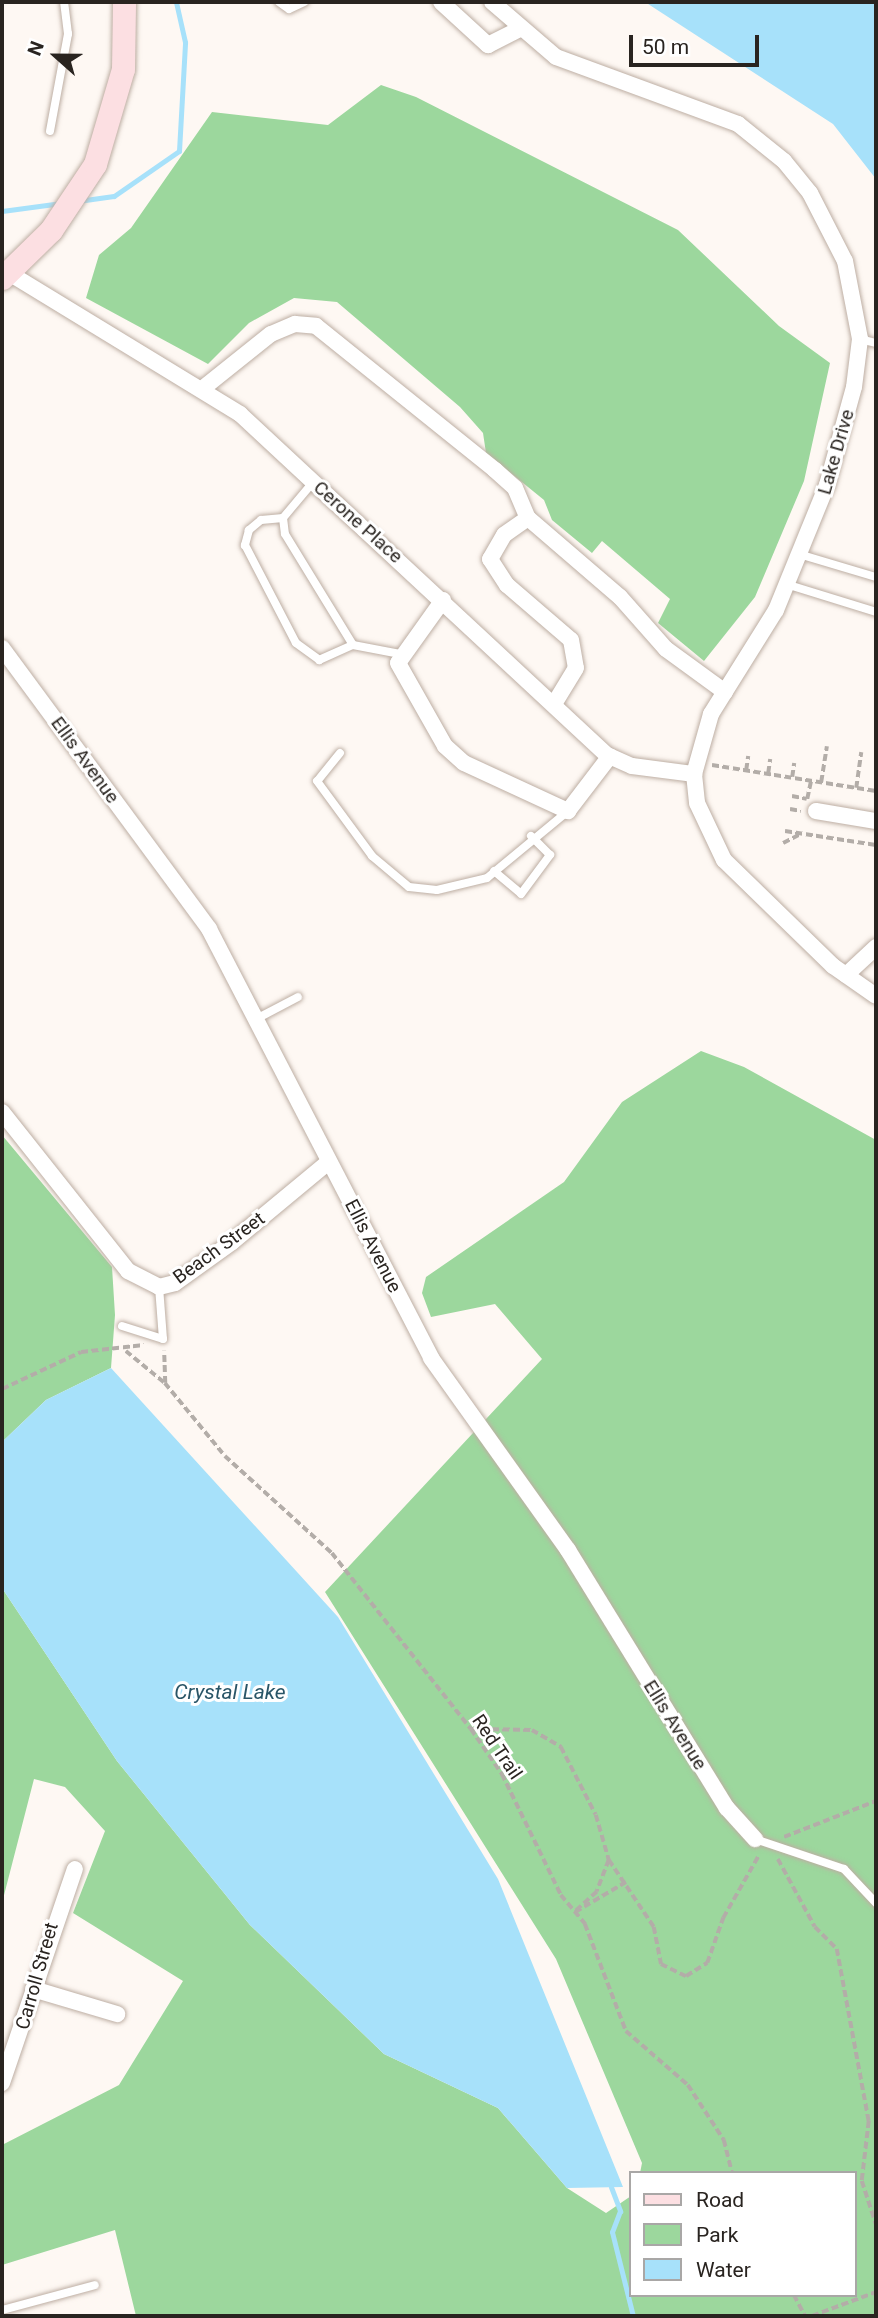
<!DOCTYPE html>
<style>
body{margin:0}
#map{position:relative;width:878px;height:2318px;overflow:hidden;background:#fef8f3;font-family:Roboto,sans-serif}
div>[style]{position:absolute}
[style*='--x']{left:calc(var(--x)*1px);top:calc(var(--y)*1px);width:calc(var(--w)*1px);rotate:calc(var(--a)*1deg)}
.green>*{inset:0;background:#9cd79d}
.water>*{inset:0;background:#a7e1fa}
.stream>*{height:5px;margin:-2.5px;padding:0 2.5px;transform-origin:2.5px;border-radius:2.5px;background:#a7e1fa}
.path>*{height:3.5px;margin-top:-1.75px;transform-origin:0;background:repeating-linear-gradient(90deg,#b3ada8 0 7px,transparent 0 10.5px)}
.roads{filter:drop-shadow(0 0 2px #bdaea3) drop-shadow(0 0 2px #bdaea3)}
.lane>*{height:8px;margin:-4px;padding:0 4px;transform-origin:4px;border-radius:4px;background:#fff}
.street>*{height:16px;margin:-8px;padding:0 8px;transform-origin:8px;border-radius:8px;background:#fff}
.secondary>*{height:23px;margin:-11.5px;padding:0 11.5px;transform-origin:11.5px;border-radius:11.5px;background:#fcdfe2}
span{translate:-50% -50%;white-space:nowrap;text-align:center;line-height:1.15;-webkit-text-stroke:6px #fff;paint-order:stroke}
.street-label{font-size:19px;color:#292420}
.water-label{font-size:21px;color:#295567;font-style:italic}
.frame{position:absolute;inset:0;border:4px solid #292420;pointer-events:none}
.legend{position:absolute;left:629px;top:2171px;width:228px;height:126px;box-sizing:border-box;background:#fff;border:2px solid #a9a7a6;margin:0;padding:9px 12px;list-style:none;font-size:21px;color:#292420}
.legend li{display:flex;align-items:center;gap:14px;height:35px}
.legend b{width:35px;border:2px solid #a9a7a6}
.north{position:absolute;left:21px;top:21px;width:70px;height:70px;-webkit-text-stroke:5px #fff;paint-order:stroke;rotate:291deg;font-size:19px;font-weight:700;line-height:28px;text-align:center;color:#292420}
.north::after{content:'';display:block;margin:auto;width:24px;height:32px;background:#292420;clip-path:polygon(50% 0,100% 100%,50% 72%,0 100%)}
.scale{position:absolute;left:629px;top:35px;width:130px;height:32px;box-sizing:border-box;border:4px solid #292420;border-top:0;padding-left:9px;font-size:21px;line-height:24px;white-space:nowrap;color:#292420;-webkit-text-stroke:5px #fff;paint-order:stroke}
</style>
<div id="map">
<div class="green">
<div style="clip-path:polygon(381px 85px,416px 97px,678px 230px,779px 326px,830px 363px,804px 481px,755px 597px,704px 661px,658px 623px,670px 599px,602px 541px,592px 553px,552px 520px,544px 500px,486px 453px,483px 433px,460px 407px,337px 302px,294px 298px,249px 323px,208px 364px,86px 298px,99px 255px,131px 228px,212px 112px,328px 125px)"></div>
<div style="clip-path:polygon(701px 1051px,744px 1067px,876px 1140px,876px 2316px,136px 2316px,115px 2230px,2px 2265px,2px 2145px,119px 2085px,183px 1981px,73px 1913px,105px 1831px,65px 1787px,34px 1779px,2px 1903px,2px 1588px,117px 1761px,250px 1925px,384px 2054px,498px 2108px,567px 2188px,606px 2213px,631px 2196px,631px 2295px,855px 2295px,855px 2173px,640px 2173px,642px 2163px,556px 1959px,325px 1592px,542px 1359px,495px 1304px,431px 1317px,422px 1293px,426px 1277px,564px 1182px,622px 1102px)"></div>
<div style="clip-path:polygon(2px 1135px,112px 1267px,115px 1315px,111px 1368px,46px 1400px,2px 1442px)"></div>
</div>
<div class="water">
<div style="clip-path:polygon(645px 2px,876px 2px,876px 179px,833px 124px)"></div>
<div style="clip-path:polygon(111px 1368px,338px 1617px,498px 1879px,623px 2187px,567px 2188px,498px 2108px,384px 2054px,250px 1925px,117px 1761px,2px 1588px,2px 1442px,46px 1400px)"></div>
</div>
<div class="stream">
<div style="--x:78;--y:201;--w:36;--a:-8"></div>
<div style="--x:114;--y:196;--w:79;--a:-34.7"></div>
<div style="--x:179;--y:151;--w:109;--a:-86.8"></div>
<div style="--x:185;--y:42;--w:41;--a:-102.7"></div>
<div style="--x:2;--y:211;--w:60;--a:-7.7"></div>
<div style="--x:611;--y:2187;--w:26;--a:69"></div>
<div style="--x:620;--y:2211;--w:22;--a:111"></div>
<div style="--x:612;--y:2232;--w:87;--a:76"></div>
</div>
<div class="path">
<div style="--x:712;--y:765;--w:166;--a:9"></div>
<div style="--x:746;--y:770;--w:14;--a:-82"></div>
<div style="--x:768;--y:773;--w:14;--a:-82"></div>
<div style="--x:792;--y:777;--w:14;--a:-82"></div>
<div style="--x:821;--y:782;--w:36;--a:-81"></div>
<div style="--x:856;--y:788;--w:36;--a:-82"></div>
<div style="--x:792;--y:796;--w:15;--a:11"></div>
<div style="--x:807;--y:799;--w:19;--a:-78"></div>
<div style="--x:790;--y:809;--w:11;--a:10"></div>
<div style="--x:785;--y:831;--w:92;--a:8.7"></div>
<div style="--x:783;--y:843;--w:18;--a:-27"></div>
<div style="--x:126;--y:1351;--w:50;--a:39.4"></div>
<div style="--x:165;--y:1383;--w:32;--a:-92"></div>
<div style="--x:165;--y:1383;--w:94;--a:50.6"></div>
<div style="--x:225;--y:1456;--w:144;--a:42.2"></div>
<div style="--x:332;--y:1553;--w:224;--a:51.7"></div>
<div style="--x:471;--y:1729;--w:55;--a:55.4"></div>
<div style="--x:502;--y:1774;--w:135;--a:64"></div>
<div style="--x:561;--y:1895;--w:38;--a:50"></div>
<div style="--x:585;--y:1924;--w:115;--a:69"></div>
<div style="--x:626;--y:2031;--w:82;--a:41.1"></div>
<div style="--x:688;--y:2085;--w:66;--a:56.8"></div>
<div style="--x:724;--y:2140;--w:34;--a:76"></div>
<div style="--x:2;--y:1389;--w:87;--a:-25.1"></div>
<div style="--x:81;--y:1352;--w:63;--a:-6.3"></div>
<div style="--x:471;--y:1729;--w:61;--a:0.9"></div>
<div style="--x:532;--y:1730;--w:34;--a:30"></div>
<div style="--x:561;--y:1747;--w:76;--a:62.8"></div>
<div style="--x:596;--y:1815;--w:47;--a:73.9"></div>
<div style="--x:609;--y:1860;--w:34;--a:111"></div>
<div style="--x:597;--y:1892;--w:30;--a:138"></div>
<div style="--x:575;--y:1912;--w:59;--a:-30.5"></div>
<div style="--x:784;--y:1837;--w:99;--a:-21.4"></div>
<div style="--x:778;--y:1859;--w:77;--a:61.4"></div>
<div style="--x:815;--y:1927;--w:31;--a:45"></div>
<div style="--x:837;--y:1949;--w:175;--a:79.5"></div>
<div style="--x:869;--y:2121;--w:60;--a:96.7"></div>
<div style="--x:862;--y:2181;--w:45;--a:72"></div>
<div style="--x:609;--y:1860;--w:81;--a:56.1"></div>
<div style="--x:654;--y:1927;--w:38;--a:79"></div>
<div style="--x:661;--y:1964;--w:28;--a:26"></div>
<div style="--x:686;--y:1976;--w:25;--a:-32"></div>
<div style="--x:707;--y:1963;--w:48;--a:-70.4"></div>
<div style="--x:723;--y:1918;--w:73;--a:-60.3"></div>
<div style="--x:794;--y:2295;--w:24;--a:62"></div>
<div style="--x:812;--y:2316;--w:68;--a:-20.6"></div>
</div>
<div class="roads">
<div class="lane">
<div style="--x:279;--y:2;--w:12;--a:35"></div>
<div style="--x:289;--y:9;--w:17;--a:-25"></div>
<div style="--x:50;--y:131;--w:99;--a:-79.5"></div>
<div style="--x:68;--y:34;--w:32;--a:-97"></div>
<div style="--x:860;--y:339;--w:16;--a:14"></div>
<div style="--x:314;--y:481;--w:48;--a:130"></div>
<div style="--x:283;--y:518;--w:16;--a:83"></div>
<div style="--x:285;--y:534;--w:130;--a:58.5"></div>
<div style="--x:353;--y:645;--w:48;--a:10.8"></div>
<div style="--x:283;--y:518;--w:22;--a:175"></div>
<div style="--x:261;--y:520;--w:16;--a:140"></div>
<div style="--x:249;--y:530;--w:16;--a:105"></div>
<div style="--x:245;--y:545;--w:110;--a:62.5"></div>
<div style="--x:296;--y:643;--w:29;--a:36"></div>
<div style="--x:319;--y:660;--w:37;--a:-24"></div>
<div style="--x:802;--y:555;--w:77;--a:16.6"></div>
<div style="--x:789;--y:585;--w:91;--a:17.2"></div>
<div style="--x:340;--y:753;--w:36;--a:129"></div>
<div style="--x:317;--y:781;--w:93;--a:53.7"></div>
<div style="--x:372;--y:856;--w:48;--a:40"></div>
<div style="--x:409;--y:887;--w:28;--a:6"></div>
<div style="--x:437;--y:890;--w:51;--a:-13.5"></div>
<div style="--x:487;--y:878;--w:105;--a:-39.6"></div>
<div style="--x:494;--y:871;--w:35;--a:40"></div>
<div style="--x:521;--y:894;--w:49;--a:-53.4"></div>
<div style="--x:550;--y:855;--w:27;--a:-135"></div>
<div style="--x:258;--y:1018;--w:45;--a:-27.7"></div>
<div style="--x:122;--y:1326;--w:43;--a:17.6"></div>
<div style="--x:163;--y:1339;--w:52;--a:-94.4"></div>
<div style="--x:755;--y:1839;--w:94;--a:18.6"></div>
<div style="--x:844;--y:1869;--w:47;--a:46.7"></div>
<div style="--x:2;--y:2310;--w:96;--a:-15"></div>
</div>
<div class="street">
<div style="--x:441;--y:2;--w:64;--a:42.5"></div>
<div style="--x:488;--y:45;--w:33;--a:-27"></div>
<div style="--x:492;--y:2;--w:84;--a:40.7"></div>
<div style="--x:556;--y:57;--w:194;--a:20.2"></div>
<div style="--x:738;--y:124;--w:59;--a:38.8"></div>
<div style="--x:784;--y:161;--w:41;--a:50.9"></div>
<div style="--x:810;--y:193;--w:76;--a:62.8"></div>
<div style="--x:845;--y:261;--w:79;--a:79.1"></div>
<div style="--x:860;--y:339;--w:48;--a:97.1"></div>
<div style="--x:854;--y:387;--w:102;--a:105.4"></div>
<div style="--x:827;--y:485;--w:135;--a:112.2"></div>
<div style="--x:776;--y:610;--w:123;--a:122"></div>
<div style="--x:711;--y:714;--w:62;--a:105.8"></div>
<div style="--x:694;--y:774;--w:29;--a:84"></div>
<div style="--x:697;--y:803;--w:63;--a:64.7"></div>
<div style="--x:724;--y:860;--w:152;--a:44.2"></div>
<div style="--x:833;--y:966;--w:52;--a:34.9"></div>
<div style="--x:9;--y:273;--w:271;--a:31.4"></div>
<div style="--x:240;--y:414;--w:501;--a:42.9"></div>
<div style="--x:607;--y:755;--w:27;--a:24"></div>
<div style="--x:632;--y:766;--w:63;--a:7.4"></div>
<div style="--x:202;--y:389;--w:88;--a:-38.6"></div>
<div style="--x:271;--y:334;--w:26;--a:-23"></div>
<div style="--x:295;--y:324;--w:21;--a:5"></div>
<div style="--x:316;--y:326;--w:230;--a:38.8"></div>
<div style="--x:495;--y:470;--w:27;--a:42"></div>
<div style="--x:515;--y:488;--w:33;--a:67"></div>
<div style="--x:528;--y:518;--w:121;--a:40.7"></div>
<div style="--x:620;--y:597;--w:69;--a:48.5"></div>
<div style="--x:666;--y:649;--w:73;--a:36.1"></div>
<div style="--x:528;--y:518;--w:29;--a:145"></div>
<div style="--x:504;--y:535;--w:28;--a:120"></div>
<div style="--x:490;--y:559;--w:31;--a:57"></div>
<div style="--x:507;--y:585;--w:84;--a:40.7"></div>
<div style="--x:571;--y:640;--w:28;--a:80"></div>
<div style="--x:576;--y:668;--w:42;--a:121.4"></div>
<div style="--x:443;--y:600;--w:77;--a:125.5"></div>
<div style="--x:398;--y:663;--w:95;--a:60.5"></div>
<div style="--x:445;--y:746;--w:25;--a:42"></div>
<div style="--x:464;--y:763;--w:115;--a:24.8"></div>
<div style="--x:568;--y:811;--w:69;--a:-52.6"></div>
<div style="--x:2;--y:648;--w:349;--a:53.6"></div>
<div style="--x:209;--y:929;--w:483;--a:62.6"></div>
<div style="--x:431;--y:1358;--w:236;--a:54.5"></div>
<div style="--x:568;--y:1550;--w:303;--a:58.4"></div>
<div style="--x:727;--y:1808;--w:42;--a:47.9"></div>
<div style="--x:816;--y:811;--w:61;--a:9.5"></div>
<div style="--x:846;--y:975;--w:41;--a:-43"></div>
<div style="--x:2;--y:1112;--w:203;--a:51.6"></div>
<div style="--x:128;--y:1271;--w:35;--a:27"></div>
<div style="--x:159;--y:1287;--w:16;--a:-14"></div>
<div style="--x:175;--y:1283;--w:70;--a:-35.7"></div>
<div style="--x:232;--y:1242;--w:124;--a:-39.7"></div>
<div style="--x:33;--y:1989;--w:88;--a:16.6"></div>
<div style="--x:2;--y:2083;--w:226;--a:-71.2"></div>
</div>
<div class="secondary">
<div style="--x:2;--y:278;--w:69;--a:-44.4"></div>
<div style="--x:51;--y:230;--w:79;--a:-56.3"></div>
<div style="--x:95;--y:164;--w:99;--a:-73.6"></div>
<div style="--x:123;--y:69;--w:67;--a:-89.1"></div>
</div>
</div>
<div class="street-label">
<span style="left:836px;top:452px;rotate:-74deg">Lake Drive</span>
<span style="left:358px;top:522px;rotate:42deg">Cerone Place</span>
<span style="left:85px;top:760px;rotate:54deg">Ellis Avenue</span>
<span style="left:373px;top:1246px;rotate:63deg">Ellis Avenue</span>
<span style="left:219px;top:1248px;rotate:-36deg">Beach Street</span>
<span style="left:675px;top:1725px;rotate:58deg">Ellis Avenue</span>
<span style="left:497px;top:1747px;rotate:56deg">Red Trail</span>
<span style="left:37px;top:1976px;rotate:-74deg">Carroll Street</span>
</div>
<div class="water-label">
<span style="left:230px;top:1692px">Crystal Lake</span>
</div>
<div class="frame"></div>
<ul class="legend">
<li><b style="height:9px;background:#fcdfe2"></b>Road</li>
<li><b style="height:19px;background:#9cd79d"></b>Park</li>
<li><b style="height:19px;background:#a7e1fa"></b>Water</li>
</ul>
<div class="north">N</div>
<div class="scale">50 m</div>
</div>
